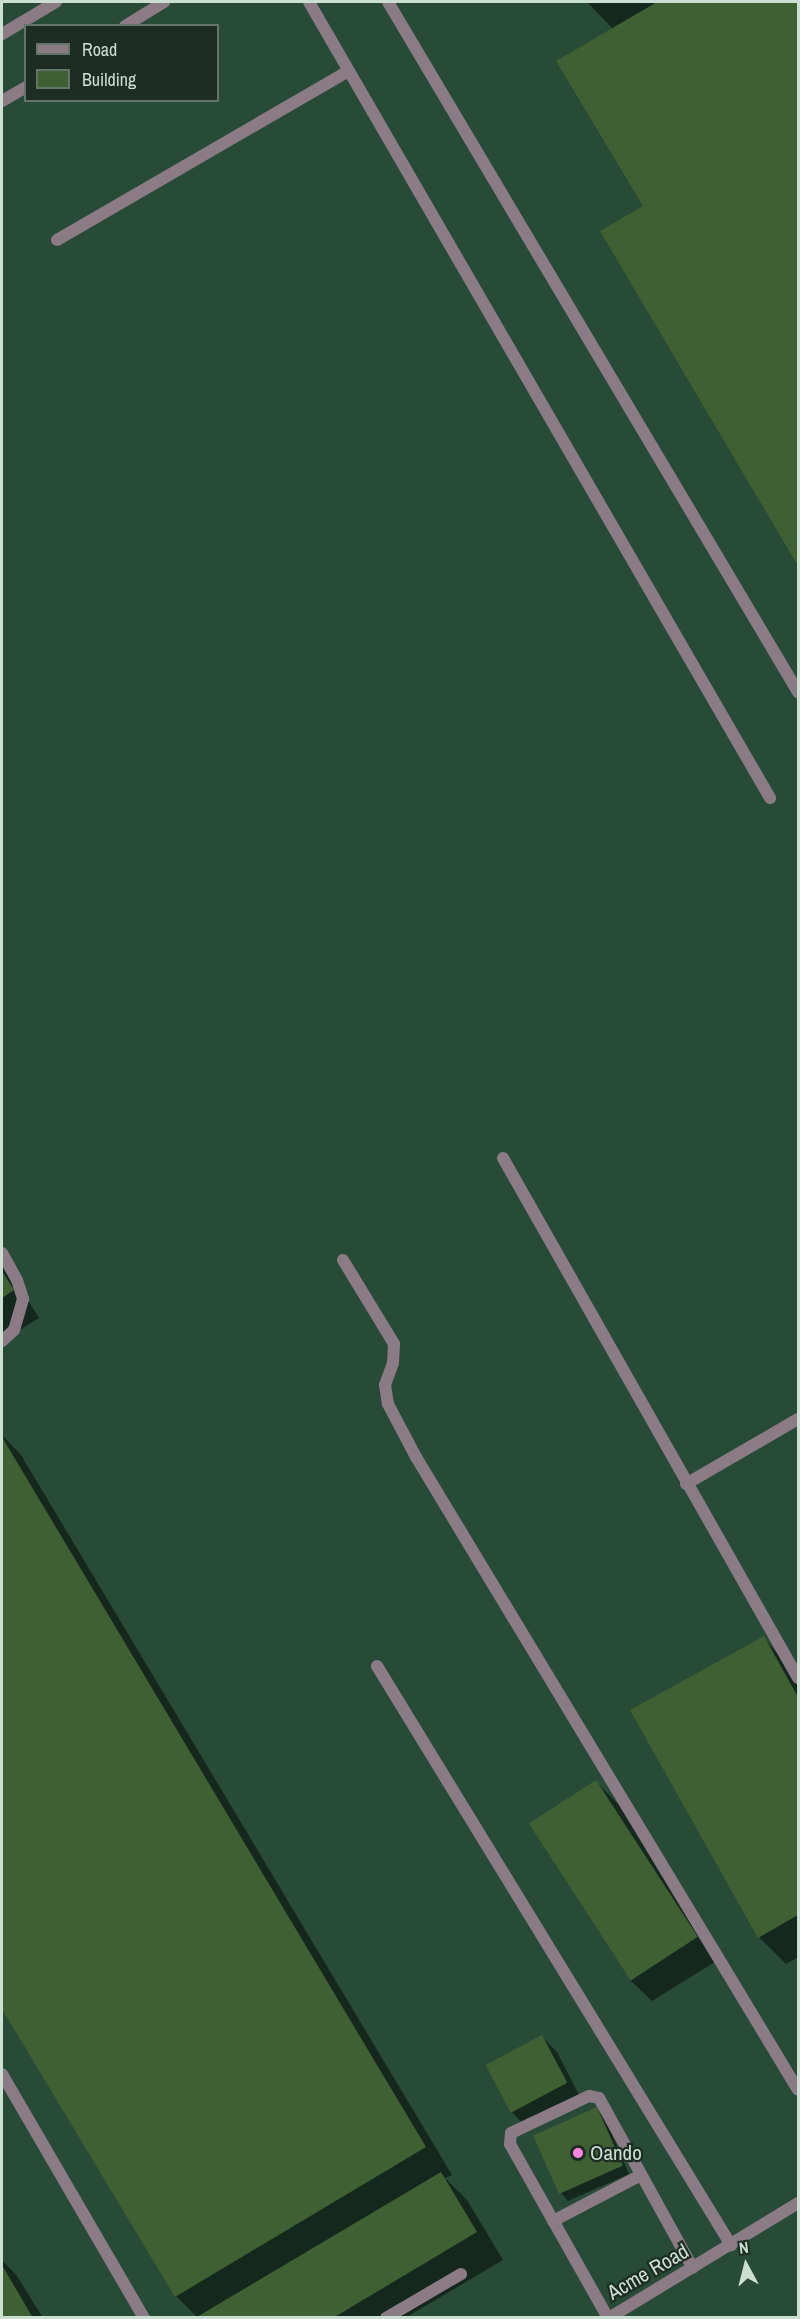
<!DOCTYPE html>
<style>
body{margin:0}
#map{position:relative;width:800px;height:2319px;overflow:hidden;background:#274b37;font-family:"Archivo Narrow",sans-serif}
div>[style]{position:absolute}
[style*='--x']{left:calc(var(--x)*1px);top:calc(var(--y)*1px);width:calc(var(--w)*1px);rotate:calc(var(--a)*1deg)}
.shadow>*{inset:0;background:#0007}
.building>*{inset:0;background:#3e6032;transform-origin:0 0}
.service>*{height:12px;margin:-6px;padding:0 6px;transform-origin:6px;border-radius:6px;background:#8b7b85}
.minor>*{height:12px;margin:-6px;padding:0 6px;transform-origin:6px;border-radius:6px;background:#8b7b85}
.tertiary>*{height:12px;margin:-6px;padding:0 6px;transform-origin:6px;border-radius:6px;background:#8b7b85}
.dots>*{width:16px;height:16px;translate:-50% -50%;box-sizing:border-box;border:3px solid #1d2d23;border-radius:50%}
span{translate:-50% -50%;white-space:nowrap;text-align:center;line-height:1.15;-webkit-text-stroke:4.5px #1d2d23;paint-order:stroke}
.poi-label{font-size:21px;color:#cbdfd2}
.left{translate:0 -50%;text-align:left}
.street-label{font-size:21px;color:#cbdfd2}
.frame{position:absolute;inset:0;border:3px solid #cbdfd2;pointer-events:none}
.legend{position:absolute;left:24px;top:24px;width:195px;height:78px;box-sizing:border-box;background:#1d2d23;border:2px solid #637469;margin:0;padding:8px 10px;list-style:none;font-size:18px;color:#cbdfd2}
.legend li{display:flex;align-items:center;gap:12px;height:30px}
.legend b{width:30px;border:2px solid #637469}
.north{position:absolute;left:716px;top:2235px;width:60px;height:60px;-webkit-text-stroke:4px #1d2d23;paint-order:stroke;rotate:353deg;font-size:16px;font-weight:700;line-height:24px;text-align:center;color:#cbdfd2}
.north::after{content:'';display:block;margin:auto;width:21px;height:27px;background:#cbdfd2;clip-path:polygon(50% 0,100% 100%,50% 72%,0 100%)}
</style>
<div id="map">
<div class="shadow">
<div style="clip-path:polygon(587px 2px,798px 2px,798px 563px,602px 232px,645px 207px,613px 29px)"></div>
<div style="clip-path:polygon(2px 1258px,39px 1318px,2px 1341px)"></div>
<div style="clip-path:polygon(2px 1435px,21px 1455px,452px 2175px,445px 2178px,467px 2200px,503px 2260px,405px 2318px,198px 2318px,176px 2296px,2px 2006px)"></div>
<div style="clip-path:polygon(764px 1638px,798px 1678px,798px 1957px,786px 1964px,759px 1937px)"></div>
<div style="clip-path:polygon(596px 1782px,618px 1804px,718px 1960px,652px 2001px,630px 1980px)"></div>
<div style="clip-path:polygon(542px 2037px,557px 2052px,581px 2099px,526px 2127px,511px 2111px)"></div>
<div style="clip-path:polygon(597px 2109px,604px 2116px,629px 2174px,568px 2201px,561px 2193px,535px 2135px)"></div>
<div style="clip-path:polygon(2px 2260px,17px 2276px,43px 2318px,2px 2318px)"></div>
</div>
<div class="building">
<div style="clip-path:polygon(657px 2px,798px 2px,798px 566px,600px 231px,643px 206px,556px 61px)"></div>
<div style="clip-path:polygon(2px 1271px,14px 1290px,2px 1298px)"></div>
<div style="clip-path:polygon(2px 1437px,426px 2147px,175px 2297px,2px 2009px)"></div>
<div style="clip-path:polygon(764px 1636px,798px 1697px,798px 1915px,758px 1938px,630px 1710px)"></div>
<div style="left:596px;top:1780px;width:187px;height:80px;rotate:57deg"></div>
<div style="left:542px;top:2035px;width:54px;height:64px;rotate:62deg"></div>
<div style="left:597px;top:2107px;width:64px;height:70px;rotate:66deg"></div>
<div style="clip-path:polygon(441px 2172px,477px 2232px,333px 2318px,195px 2318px)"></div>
<div style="clip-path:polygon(2px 2265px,33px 2318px,2px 2318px)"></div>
</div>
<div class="service">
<div style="--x:309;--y:2;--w:920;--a:59.92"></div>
<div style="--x:388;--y:2;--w:803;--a:59.28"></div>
<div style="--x:57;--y:240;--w:335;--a:-30.1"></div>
<div style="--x:503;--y:1158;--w:598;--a:60.43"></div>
<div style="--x:2;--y:1253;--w:31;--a:61"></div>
<div style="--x:17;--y:1280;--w:20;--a:72"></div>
<div style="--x:23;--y:1299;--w:32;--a:106"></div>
<div style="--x:14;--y:1330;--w:16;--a:137"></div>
<div style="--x:343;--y:1260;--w:98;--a:58.7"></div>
<div style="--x:394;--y:1344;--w:19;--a:93"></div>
<div style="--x:393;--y:1363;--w:23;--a:110"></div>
<div style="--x:385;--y:1385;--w:19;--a:81"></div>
<div style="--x:388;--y:1404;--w:60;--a:62.2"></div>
<div style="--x:416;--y:1457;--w:739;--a:58.89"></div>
<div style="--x:686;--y:1484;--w:129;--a:-30.1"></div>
<div style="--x:2;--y:2074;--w:282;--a:59.8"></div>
<div style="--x:553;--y:2221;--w:99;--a:-27.6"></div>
<div style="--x:386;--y:2318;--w:87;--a:-30.4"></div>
<div style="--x:608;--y:2318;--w:200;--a:-119.4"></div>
<div style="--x:510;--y:2144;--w:11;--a:-85"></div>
<div style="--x:511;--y:2133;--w:86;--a:-25.4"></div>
<div style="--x:589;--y:2096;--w:10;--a:11"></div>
<div style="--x:599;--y:2098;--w:194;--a:61.1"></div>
</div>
<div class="minor">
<div style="--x:377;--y:1666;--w:679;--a:58.56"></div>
</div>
<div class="tertiary">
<div style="--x:125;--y:26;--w:46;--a:-31.6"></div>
<div style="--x:2;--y:34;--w:63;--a:-30.7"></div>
<div style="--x:2;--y:101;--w:28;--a:-30"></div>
<div style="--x:609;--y:2318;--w:221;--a:-31.3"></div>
</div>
<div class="dots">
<div style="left:578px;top:2153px;background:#fe85df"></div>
</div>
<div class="poi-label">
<span class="left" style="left:590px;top:2153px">Oando</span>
</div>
<div class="street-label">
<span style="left:648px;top:2272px;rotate:-30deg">Acme Road</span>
</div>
<div class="frame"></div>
<ul class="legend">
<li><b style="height:8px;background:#8b7b85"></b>Road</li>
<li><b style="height:16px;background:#3e6032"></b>Building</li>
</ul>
<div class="north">N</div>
</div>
